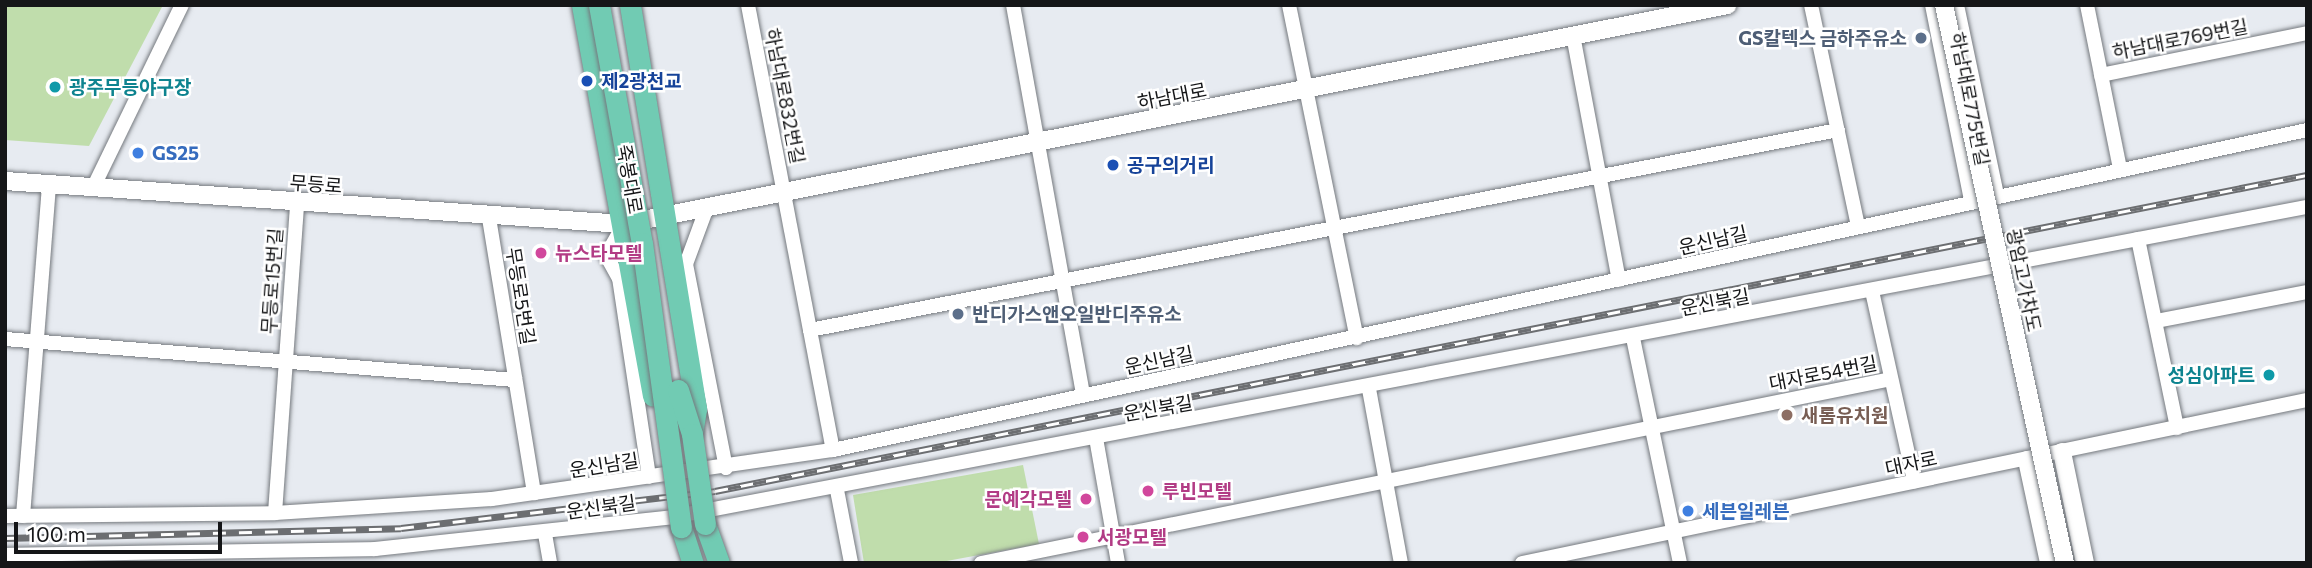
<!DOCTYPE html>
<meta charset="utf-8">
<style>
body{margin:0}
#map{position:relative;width:2312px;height:568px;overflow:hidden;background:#e7ebf1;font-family:Commissioner,"Noto Sans KR",sans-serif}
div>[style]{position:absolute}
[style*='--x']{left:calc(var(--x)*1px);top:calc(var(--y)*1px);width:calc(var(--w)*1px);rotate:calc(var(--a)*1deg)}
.green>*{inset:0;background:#c0ddac}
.roads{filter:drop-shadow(0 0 2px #75797e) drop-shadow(0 0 2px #75797e)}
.minor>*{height:14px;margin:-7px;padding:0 7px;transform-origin:7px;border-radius:7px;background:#fff}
.tertiary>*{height:18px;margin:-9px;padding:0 9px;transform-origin:9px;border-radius:9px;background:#fff}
.primary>*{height:21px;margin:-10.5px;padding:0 10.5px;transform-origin:10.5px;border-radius:10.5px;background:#71cbb3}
.rail>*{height:7px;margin-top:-3.5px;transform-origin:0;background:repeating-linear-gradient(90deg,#fff 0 13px,#6c6e71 0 26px);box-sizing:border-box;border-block:2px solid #6c6e71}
.bridges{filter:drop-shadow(0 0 2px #75797e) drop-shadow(0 0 2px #75797e)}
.tertiary-bridge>*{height:18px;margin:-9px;padding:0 9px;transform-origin:9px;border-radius:9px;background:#fff}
.primary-bridge>*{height:21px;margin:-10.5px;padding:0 10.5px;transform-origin:10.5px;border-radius:10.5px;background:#71cbb3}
.dots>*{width:19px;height:19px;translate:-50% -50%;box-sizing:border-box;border:4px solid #fff;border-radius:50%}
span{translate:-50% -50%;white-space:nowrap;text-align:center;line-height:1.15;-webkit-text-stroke:5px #fff;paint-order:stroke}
.service-label{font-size:19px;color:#4e5e75;font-weight:700}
.right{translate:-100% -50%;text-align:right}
.left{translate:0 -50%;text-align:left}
.street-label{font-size:19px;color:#151618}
.transit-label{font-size:19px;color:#164399;font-weight:700}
.culture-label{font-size:19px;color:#0d838f;font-weight:700}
.shop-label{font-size:19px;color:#366cbe;font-weight:700}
.hotel-label{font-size:19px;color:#b23c85;font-weight:700}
.education-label{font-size:19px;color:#785e54;font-weight:700}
.frame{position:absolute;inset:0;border:7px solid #151618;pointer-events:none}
.scale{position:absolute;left:14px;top:522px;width:208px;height:32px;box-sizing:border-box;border:4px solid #151618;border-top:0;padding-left:9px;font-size:21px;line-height:24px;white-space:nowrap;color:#151618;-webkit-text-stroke:5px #fff;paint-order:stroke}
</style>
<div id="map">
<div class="green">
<div style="clip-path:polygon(5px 5px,163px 5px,89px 146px,5px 140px)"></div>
<div style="clip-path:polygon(1023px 465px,1039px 544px,936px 563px,864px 563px,853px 495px)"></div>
</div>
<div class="roads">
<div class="minor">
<div style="--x:748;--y:5;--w:453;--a:79.2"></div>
<div style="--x:1013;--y:5;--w:396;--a:79.8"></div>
<div style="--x:1289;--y:5;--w:340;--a:78.5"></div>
<div style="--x:1811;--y:5;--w:227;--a:78"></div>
<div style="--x:1932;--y:5;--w:200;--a:78.7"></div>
<div style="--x:1957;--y:5;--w:194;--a:78.1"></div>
<div style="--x:2087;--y:5;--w:166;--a:78.6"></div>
<div style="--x:1573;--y:35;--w:249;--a:79.4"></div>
<div style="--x:2101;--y:75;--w:210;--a:-11.5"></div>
<div style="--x:93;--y:188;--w:203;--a:-64.1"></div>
<div style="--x:706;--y:210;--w:58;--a:110.3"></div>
<div style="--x:686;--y:264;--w:208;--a:78.9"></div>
<div style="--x:489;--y:218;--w:279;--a:80.7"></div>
<div style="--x:623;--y:226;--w:34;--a:120"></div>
<div style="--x:606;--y:255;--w:26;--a:61"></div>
<div style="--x:619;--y:278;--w:201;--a:81.4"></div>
<div style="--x:2138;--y:239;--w:193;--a:78.3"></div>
<div style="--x:1872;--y:291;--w:195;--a:77.5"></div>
<div style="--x:2156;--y:321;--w:154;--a:-10.9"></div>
<div style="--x:810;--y:330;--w:1047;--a:-11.01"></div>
<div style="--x:1633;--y:338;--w:230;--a:78.2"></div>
<div style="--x:5;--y:339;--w:512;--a:4.6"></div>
<div style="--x:1369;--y:389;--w:177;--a:79.6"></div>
<div style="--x:1096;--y:438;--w:127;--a:80"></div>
<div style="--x:837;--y:490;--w:74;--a:79.1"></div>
<div style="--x:275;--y:513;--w:310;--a:-85.9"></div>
<div style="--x:5;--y:516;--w:270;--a:-0.6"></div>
<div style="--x:275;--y:513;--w:217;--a:-3.7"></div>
<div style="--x:492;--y:499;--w:345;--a:-8.2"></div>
<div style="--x:833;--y:450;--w:1508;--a:-12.25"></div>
<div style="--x:23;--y:516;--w:332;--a:-85.5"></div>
<div style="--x:545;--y:534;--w:29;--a:80"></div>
<div style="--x:5;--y:555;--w:370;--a:-0.9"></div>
<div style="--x:375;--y:549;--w:299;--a:-6.1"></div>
<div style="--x:672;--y:517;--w:1664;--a:-10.74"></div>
<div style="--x:981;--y:563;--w:928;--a:-11.43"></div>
<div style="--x:1522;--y:563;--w:802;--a:-11.73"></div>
</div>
<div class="tertiary">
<div style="--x:5;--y:181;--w:619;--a:3.98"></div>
<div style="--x:623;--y:224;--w:1126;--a:-11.21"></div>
<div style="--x:2062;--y:452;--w:113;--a:78.3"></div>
<div style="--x:2027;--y:460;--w:105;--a:77.9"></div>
</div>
<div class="primary">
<div style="--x:582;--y:5;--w:397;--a:79.7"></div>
<div style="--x:630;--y:5;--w:409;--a:80.7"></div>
<div style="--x:696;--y:409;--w:25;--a:99"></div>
<div style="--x:705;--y:524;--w:41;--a:70.3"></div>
<div style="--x:681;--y:527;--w:38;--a:72"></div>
</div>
</div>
<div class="rail">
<div style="--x:5;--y:538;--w:396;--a:-1.4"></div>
<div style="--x:401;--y:528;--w:316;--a:-6.7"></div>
<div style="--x:715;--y:491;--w:1623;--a:-11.23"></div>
</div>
<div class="bridges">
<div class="tertiary-bridge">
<div style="--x:1944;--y:5;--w:571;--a:77.77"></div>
</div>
<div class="primary-bridge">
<div style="--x:599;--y:5;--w:242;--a:79.8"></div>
<div style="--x:642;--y:243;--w:287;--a:82.2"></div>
<div style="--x:678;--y:390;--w:46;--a:72.3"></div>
<div style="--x:692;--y:434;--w:91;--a:81.8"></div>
</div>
</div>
<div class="dots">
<div style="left:1921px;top:38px;background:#5c6f8a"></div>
<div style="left:587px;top:81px;background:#1a4fb4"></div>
<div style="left:55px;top:87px;background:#0f9aa8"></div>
<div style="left:138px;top:153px;background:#3f7fe0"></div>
<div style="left:1113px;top:165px;background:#1a4fb4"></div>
<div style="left:541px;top:253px;background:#d1479c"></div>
<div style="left:958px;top:314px;background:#5c6f8a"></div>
<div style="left:2269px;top:375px;background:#0f9aa8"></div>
<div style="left:1787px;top:415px;background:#8d6e63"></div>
<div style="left:1148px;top:491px;background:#d1479c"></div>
<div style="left:1086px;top:499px;background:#d1479c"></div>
<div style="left:1688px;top:511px;background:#3f7fe0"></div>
<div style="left:1083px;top:537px;background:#d1479c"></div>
</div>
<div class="service-label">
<span class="right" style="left:1907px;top:38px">GS칼텍스 금하주유소</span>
<span class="left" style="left:972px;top:314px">반디가스앤오일반디주유소</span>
</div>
<div class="street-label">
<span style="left:2180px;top:39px;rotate:-11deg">하남대로769번길</span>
<span style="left:785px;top:96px;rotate:79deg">하남대로832번길</span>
<span style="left:1172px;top:96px;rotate:-11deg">하남대로</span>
<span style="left:1970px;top:99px;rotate:79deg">하남대로775번길</span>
<span style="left:630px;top:179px;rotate:80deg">죽봉대로</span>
<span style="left:316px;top:184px;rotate:4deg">무등로</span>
<span style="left:1713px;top:240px;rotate:-13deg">운신남길</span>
<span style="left:2024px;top:280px;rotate:78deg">광암고가차도</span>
<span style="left:272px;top:281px;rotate:-86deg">무등로15번길</span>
<span style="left:521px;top:296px;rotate:81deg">무등로5번길</span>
<span style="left:1715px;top:302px;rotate:-11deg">운신북길</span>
<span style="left:1159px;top:360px;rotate:-12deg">운신남길</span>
<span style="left:1823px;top:373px;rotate:-11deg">대자로54번길</span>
<span style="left:1158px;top:408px;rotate:-10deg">운신북길</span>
<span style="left:1911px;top:463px;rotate:-12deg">대자로</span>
<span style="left:604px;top:465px;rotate:-9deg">운신남길</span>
<span style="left:601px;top:507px;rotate:-8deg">운신북길</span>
</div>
<div class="transit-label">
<span class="left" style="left:601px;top:81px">제2광천교</span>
<span class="left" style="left:1127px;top:165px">공구의거리</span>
</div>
<div class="culture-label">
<span class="left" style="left:69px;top:87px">광주무등야구장</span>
<span class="right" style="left:2255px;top:375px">성심아파트</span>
</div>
<div class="shop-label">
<span class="left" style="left:152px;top:153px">GS25</span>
<span class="left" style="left:1702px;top:511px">세븐일레븐</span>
</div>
<div class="hotel-label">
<span class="left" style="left:555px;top:253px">뉴스타모텔</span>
<span class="left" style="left:1162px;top:491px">루빈모텔</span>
<span class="right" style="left:1072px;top:499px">문예각모텔</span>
<span class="left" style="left:1097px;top:537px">서광모텔</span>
</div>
<div class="education-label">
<span class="left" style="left:1801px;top:415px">새롬유치원</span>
</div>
<div class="frame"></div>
<div class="scale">100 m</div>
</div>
